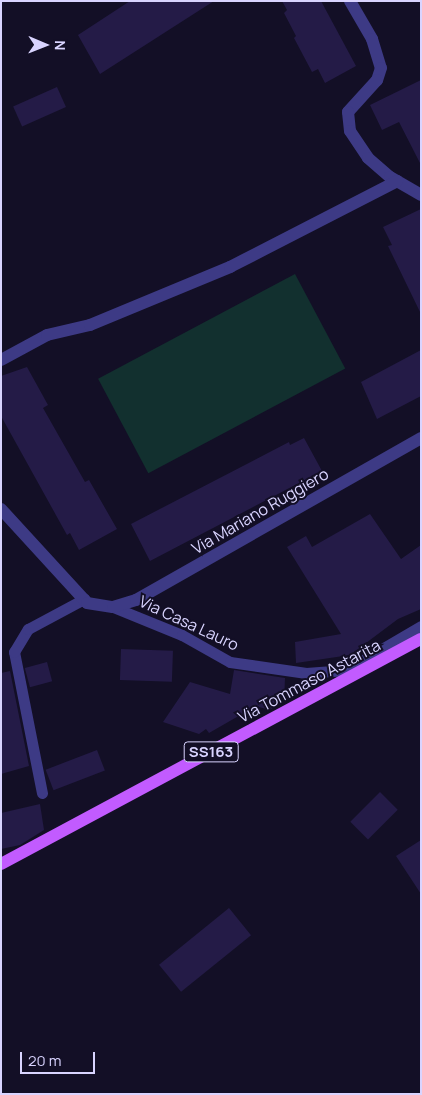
<!DOCTYPE html>
<style>
body{margin:0}
#map{position:relative;width:422px;height:1095px;overflow:hidden;background:#130f26;font-family:Manrope,sans-serif}
div>[style]{position:absolute}
[style*='--x']{left:calc(var(--x)*1px);top:calc(var(--y)*1px);width:calc(var(--w)*1px);rotate:calc(var(--a)*1deg)}
.green>*{inset:0;background:#12302f;transform-origin:0 0}
.building>*{inset:0;background:#241b47;transform-origin:0 0}
.lane>*{height:11px;margin:-5.5px;padding:0 5.5px;transform-origin:5.5px;border-radius:5.5px;background:#3d3a85}
.street>*{height:12px;margin:-6px;padding:0 6px;transform-origin:6px;border-radius:6px;background:#3d3a85}
.primary>*{height:12px;margin:-6px;padding:0 6px;transform-origin:6px;border-radius:6px;background:#c25bff}
span{translate:-50% -50%;white-space:nowrap;text-align:center;line-height:1.15;-webkit-text-stroke:4px #130f26;paint-order:stroke}
.shield-label span{padding:1px 4px;background:#130f26;border:1px solid;border-radius:4px;-webkit-text-stroke-width:0}
.shield-label{font-size:15px;color:#d9d4ff;font-weight:700}
.street-label{font-size:16px;color:#d9d4ff}
.frame{position:absolute;inset:0;border:2px solid #d9d4ff;pointer-events:none}
.north{position:absolute;left:20px;top:20px;width:50px;height:50px;-webkit-text-stroke:4px #130f26;paint-order:stroke;rotate:91deg;font-size:14px;font-weight:700;line-height:20px;text-align:center;color:#d9d4ff}
.north::after{content:'';display:block;margin:auto;width:18px;height:22px;background:#d9d4ff;clip-path:polygon(50% 0,100% 100%,50% 72%,0 100%)}
.scale{position:absolute;left:20px;top:1052px;width:75px;height:22px;box-sizing:border-box;border:2px solid #d9d4ff;border-top:0;padding-left:6px;font-size:15px;line-height:18px;white-space:nowrap;color:#d9d4ff;-webkit-text-stroke:4px #130f26;paint-order:stroke}
</style>
<div id="map">
<div class="green">
<div style="left:295px;top:274px;width:107px;height:223px;rotate:62deg"></div>
</div>
<div class="building">
<div style="clip-path:polygon(130px 1px,214px 1px,100px 74px,78px 35px)"></div>
<div style="clip-path:polygon(282px 1px,321px 1px,356px 66px,325px 83px,318px 69px,312px 72px,294px 38px,296px 36px,284px 13px,287px 10px)"></div>
<div style="clip-path:polygon(421px 80px,421px 165px,399px 122px,382px 130px,370px 105px)"></div>
<div style="left:57px;top:87px;width:22px;height:48px;rotate:66deg"></div>
<div style="clip-path:polygon(421px 209px,421px 314px,388px 246px,392px 245px,383px 227px)"></div>
<div style="clip-path:polygon(421px 350px,421px 396px,377px 419px,361px 382px)"></div>
<div style="clip-path:polygon(27px 367px,48px 405px,43px 408px,85px 482px,89px 480px,117px 529px,79px 550px,70px 533px,67px 535px,1px 416px,1px 376px)"></div>
<div style="clip-path:polygon(304px 438px,322px 471px,150px 561px,131px 524px,289px 442px,290px 445px)"></div>
<div style="clip-path:polygon(370px 514px,401px 559px,421px 545px,421px 609px,398px 619px,350px 655px,296px 663px,295px 642px,341px 634px,287px 547px,306px 536px,312px 547px)"></div>
<div style="left:121px;top:649px;width:52px;height:31px;rotate:2deg"></div>
<div style="left:47px;top:662px;width:20px;height:23px;rotate:75deg"></div>
<div style="clip-path:polygon(234px 670px,285px 678px,284px 702px,269px 710px,256px 706px,209px 733px,206px 729px,199px 734px,163px 722px,190px 682px,230px 694px)"></div>
<div style="clip-path:polygon(10px 671px,29px 766px,1px 774px,1px 673px)"></div>
<div style="left:97px;top:750px;width:22px;height:55px;rotate:69deg"></div>
<div style="left:380px;top:792px;width:25px;height:42px;rotate:45deg"></div>
<div style="clip-path:polygon(40px 804px,44px 830px,20px 845px,1px 849px,1px 813px)"></div>
<div style="clip-path:polygon(421px 840px,421px 894px,396px 856px)"></div>
<div style="left:229px;top:908px;width:35px;height:90px;rotate:51deg"></div>
</div>
<div class="lane">
<div style="--x:113;--y:607;--w:74;--a:22.1"></div>
<div style="--x:182;--y:635;--w:55;--a:29.4"></div>
<div style="--x:230;--y:662;--w:77;--a:8.2"></div>
<div style="--x:306;--y:673;--w:40;--a:-4.3"></div>
<div style="--x:346;--y:670;--w:87;--a:-30.4"></div>
<div style="--x:42;--y:793;--w:144;--a:-101.2"></div>
<div style="--x:14;--y:652;--w:27;--a:-59"></div>
<div style="--x:28;--y:629;--w:64;--a:-28.2"></div>
</div>
<div class="street">
<div style="--x:350;--y:1;--w:44;--a:59.9"></div>
<div style="--x:372;--y:39;--w:30;--a:73"></div>
<div style="--x:381;--y:68;--w:13;--a:108"></div>
<div style="--x:377;--y:80;--w:43;--a:132.2"></div>
<div style="--x:348;--y:112;--w:19;--a:84"></div>
<div style="--x:350;--y:131;--w:32;--a:56"></div>
<div style="--x:368;--y:158;--w:29;--a:41"></div>
<div style="--x:390;--y:177;--w:36;--a:30"></div>
<div style="--x:1;--y:360;--w:52;--a:-28.5"></div>
<div style="--x:47;--y:335;--w:44;--a:-13.1"></div>
<div style="--x:90;--y:325;--w:152;--a:-22.5"></div>
<div style="--x:230;--y:267;--w:188;--a:-27.2"></div>
<div style="--x:1;--y:509;--w:127;--a:47.5"></div>
<div style="--x:87;--y:603;--w:26;--a:9"></div>
<div style="--x:113;--y:607;--w:24;--a:-17"></div>
<div style="--x:136;--y:600;--w:328;--a:-29.6"></div>
</div>
<div class="primary">
<div style="--x:1;--y:864;--w:476;--a:-28.2"></div>
</div>
<div class="shield-label">
<span style="left:211px;top:752px">SS163</span>
</div>
<div class="street-label">
<span style="left:260px;top:511px;rotate:-30deg">Via Mariano Ruggiero</span>
<span style="left:189px;top:623px;rotate:25deg">Via Casa Lauro</span>
<span style="left:309px;top:681px;rotate:-28deg">Via Tommaso Astarita</span>
</div>
<div class="frame"></div>
<div class="north">N</div>
<div class="scale">20 m</div>
</div>
